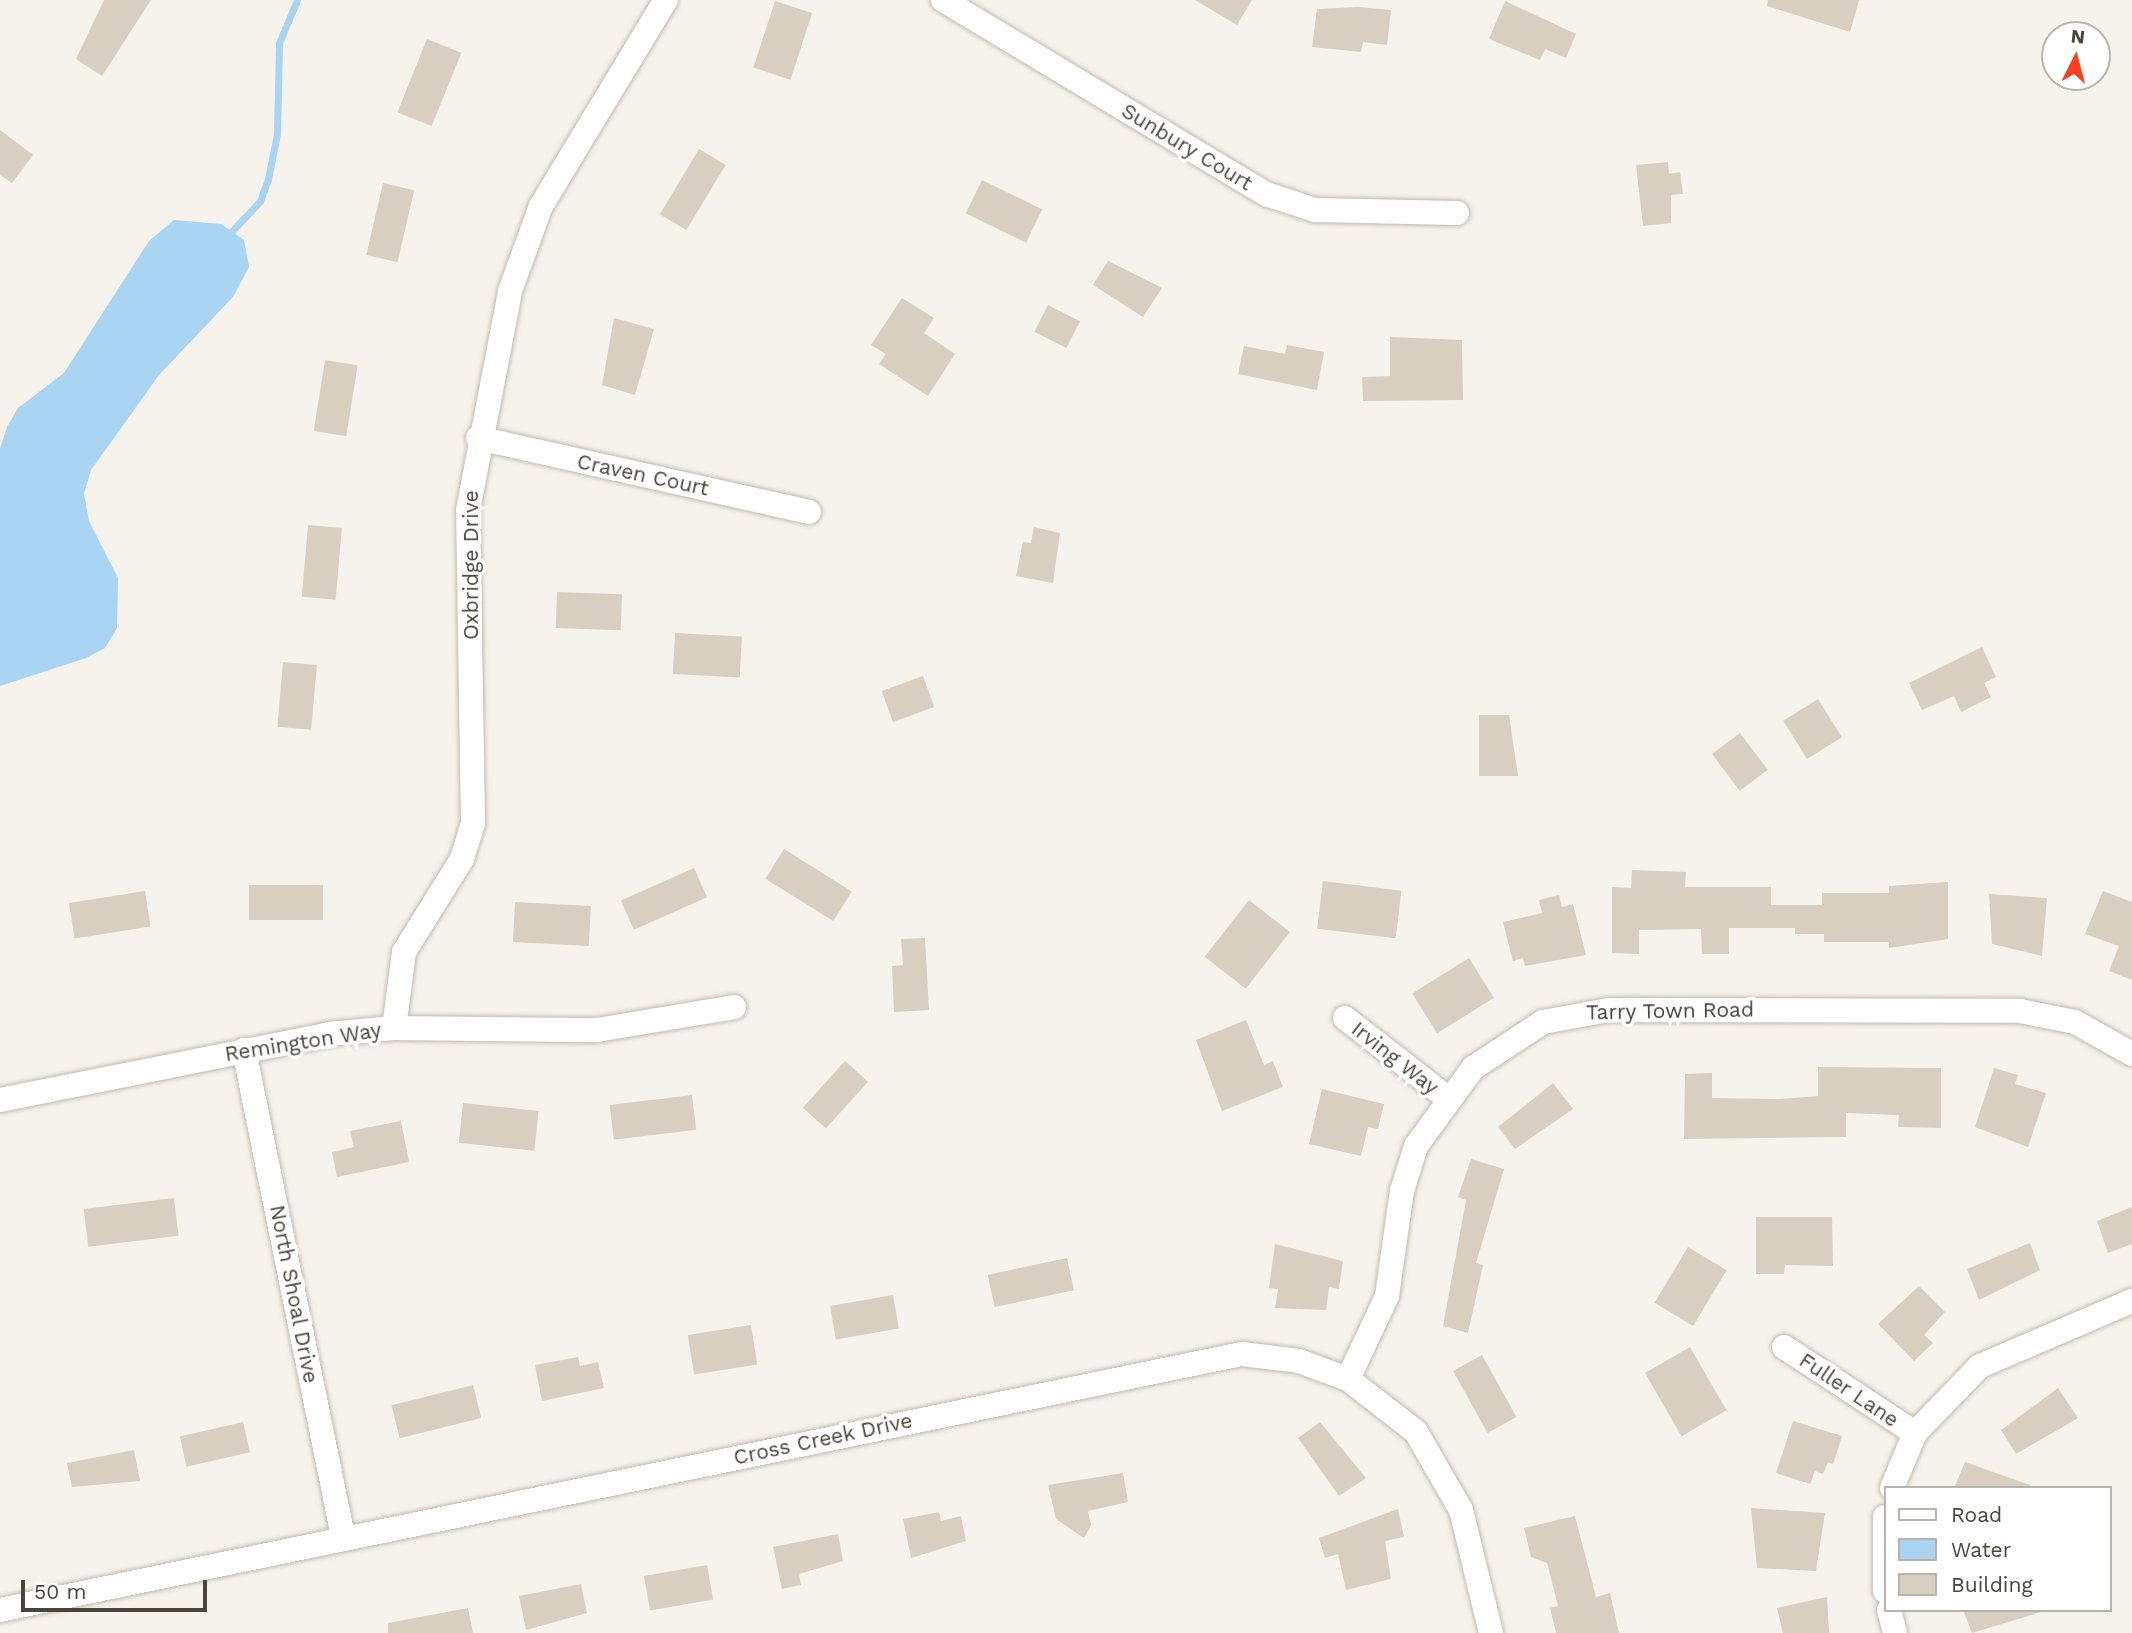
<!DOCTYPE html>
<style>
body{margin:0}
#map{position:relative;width:2132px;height:1633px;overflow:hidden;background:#f6f3ec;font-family:"Work Sans",sans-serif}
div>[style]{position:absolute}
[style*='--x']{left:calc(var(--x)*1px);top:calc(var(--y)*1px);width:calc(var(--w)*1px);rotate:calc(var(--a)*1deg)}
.water>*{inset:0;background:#a9d4f2}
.stream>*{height:7px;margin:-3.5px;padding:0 3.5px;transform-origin:3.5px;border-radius:3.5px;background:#a9d4f2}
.building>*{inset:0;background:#d8cfc1;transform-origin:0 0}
.roads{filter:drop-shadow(0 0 2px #c2bbae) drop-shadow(0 0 2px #c2bbae)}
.minor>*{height:24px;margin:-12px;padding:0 12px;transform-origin:12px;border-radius:12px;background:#fff}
span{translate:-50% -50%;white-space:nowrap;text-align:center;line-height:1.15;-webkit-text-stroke:7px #fff;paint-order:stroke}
.street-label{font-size:21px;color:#4b4439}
.legend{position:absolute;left:1884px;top:1486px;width:228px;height:126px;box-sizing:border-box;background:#fff;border:2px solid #b7b4b0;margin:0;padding:9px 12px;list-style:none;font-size:21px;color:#4b4439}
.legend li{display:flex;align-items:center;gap:14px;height:35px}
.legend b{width:35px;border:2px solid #b7b4b0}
.north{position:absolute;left:2041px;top:21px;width:70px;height:70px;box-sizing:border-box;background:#fff;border:2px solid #b7b4b0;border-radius:50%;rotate:6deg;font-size:19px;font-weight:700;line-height:28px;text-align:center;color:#4b4439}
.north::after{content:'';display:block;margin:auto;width:24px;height:32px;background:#fc3f1d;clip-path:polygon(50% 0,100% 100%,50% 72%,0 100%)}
.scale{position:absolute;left:21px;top:1580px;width:186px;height:32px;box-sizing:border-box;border:4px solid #4b4439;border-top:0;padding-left:9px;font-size:21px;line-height:24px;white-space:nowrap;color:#4b4439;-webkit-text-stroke:5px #fff;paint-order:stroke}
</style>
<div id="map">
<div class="water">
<div style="clip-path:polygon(174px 220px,221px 224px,244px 240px,249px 267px,233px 297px,159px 375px,91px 470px,84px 494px,89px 521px,118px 578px,117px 628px,105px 648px,86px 658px,0 686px,0 449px,7px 427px,18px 408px,64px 373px,149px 241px)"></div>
</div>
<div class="stream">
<div style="--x:232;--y:231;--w:41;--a:-47"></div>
<div style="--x:260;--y:201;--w:23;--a:-70"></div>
<div style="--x:268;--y:179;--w:46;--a:-78.7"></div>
<div style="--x:277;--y:134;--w:91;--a:-88.7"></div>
<div style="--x:279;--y:43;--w:47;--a:-67.3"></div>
</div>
<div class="building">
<div style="clip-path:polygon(104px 0,151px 0,102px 76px,76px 59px)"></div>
<div style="clip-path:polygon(1195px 0,1252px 0,1237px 25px)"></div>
<div style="clip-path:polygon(1768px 0,1859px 0,1850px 32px,1767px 6px)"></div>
<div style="left:775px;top:1px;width:39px;height:70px;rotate:18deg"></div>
<div style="clip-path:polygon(1505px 1px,1576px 34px,1566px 58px,1545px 49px,1540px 60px,1489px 39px)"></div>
<div style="clip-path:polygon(1358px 7px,1391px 10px,1387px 45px,1363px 42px,1361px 52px,1312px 47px,1317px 9px)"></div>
<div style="left:427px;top:39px;width:37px;height:79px;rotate:22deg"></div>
<div style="clip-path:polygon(0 130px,33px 155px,12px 183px,0 175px)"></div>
<div style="left:699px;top:149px;width:31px;height:76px;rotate:31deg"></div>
<div style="clip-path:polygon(1668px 162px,1669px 174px,1680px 172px,1683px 194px,1671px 195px,1671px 223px,1643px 226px,1636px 165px)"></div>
<div style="left:982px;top:180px;width:67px;height:37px;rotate:26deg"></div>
<div style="left:383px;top:183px;width:32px;height:74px;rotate:13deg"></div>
<div style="clip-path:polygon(1108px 261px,1162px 288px,1143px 317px,1093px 285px)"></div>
<div style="clip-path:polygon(902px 298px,934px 318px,924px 333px,955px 354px,928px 396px,879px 364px,886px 354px,871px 345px)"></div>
<div style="left:1048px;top:305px;width:36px;height:30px;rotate:27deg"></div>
<div style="clip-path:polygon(614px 318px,654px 329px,635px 395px,602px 385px)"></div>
<div style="clip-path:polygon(1390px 337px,1462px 340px,1463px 400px,1363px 401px,1362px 377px,1390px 376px)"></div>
<div style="clip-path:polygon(1287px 345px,1324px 352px,1317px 390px,1238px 374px,1244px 346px,1285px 354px)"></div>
<div style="left:325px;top:360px;width:33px;height:72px;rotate:9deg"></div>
<div style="left:308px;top:525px;width:34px;height:72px;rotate:5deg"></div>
<div style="clip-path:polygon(1034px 527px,1060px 533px,1053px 583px,1016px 576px,1023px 542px,1031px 543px)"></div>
<div style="left:557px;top:592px;width:65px;height:36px;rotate:2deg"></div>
<div style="left:675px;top:633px;width:67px;height:41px;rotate:3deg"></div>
<div style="clip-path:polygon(1982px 647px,1996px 677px,1984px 683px,1991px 697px,1961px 712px,1954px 696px,1922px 710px,1909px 683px)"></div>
<div style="left:283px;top:662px;width:34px;height:65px;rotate:5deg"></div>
<div style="left:923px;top:676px;width:33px;height:44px;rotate:70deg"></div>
<div style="left:1818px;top:699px;width:45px;height:41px;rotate:58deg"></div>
<div style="clip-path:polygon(1479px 715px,1509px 715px,1518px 776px,1479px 776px)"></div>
<div style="left:1740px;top:733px;width:46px;height:35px;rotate:53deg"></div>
<div style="left:784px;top:849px;width:80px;height:35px;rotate:32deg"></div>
<div style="left:694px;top:868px;width:32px;height:80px;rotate:66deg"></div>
<div style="clip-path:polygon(1632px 870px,1686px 872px,1685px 887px,1771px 887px,1771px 905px,1822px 905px,1822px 893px,1889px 893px,1889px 886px,1948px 882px,1948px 939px,1889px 948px,1889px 942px,1824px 942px,1824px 934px,1795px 934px,1795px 928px,1729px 928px,1729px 954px,1702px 954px,1701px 929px,1639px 930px,1639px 954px,1612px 953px,1612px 887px,1631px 888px)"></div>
<div style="left:1323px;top:881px;width:79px;height:48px;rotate:7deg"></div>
<div style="left:249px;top:885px;width:74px;height:35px"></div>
<div style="left:145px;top:891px;width:36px;height:77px;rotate:81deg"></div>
<div style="clip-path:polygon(2103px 891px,2132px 902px,2132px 980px,2109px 971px,2119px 946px,2085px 934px)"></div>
<div style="clip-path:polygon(1989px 894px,2047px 898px,2042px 956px,1992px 944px)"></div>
<div style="clip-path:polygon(1559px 895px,1562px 907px,1573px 904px,1586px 955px,1525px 966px,1523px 958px,1513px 961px,1503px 922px,1542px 913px,1539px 900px)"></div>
<div style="left:1249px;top:900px;width:52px;height:72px;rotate:38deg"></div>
<div style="left:515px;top:902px;width:76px;height:40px;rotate:3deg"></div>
<div style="clip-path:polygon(925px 938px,929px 1010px,894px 1012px,892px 966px,903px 965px,901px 939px)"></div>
<div style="left:1469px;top:958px;width:47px;height:67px;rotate:58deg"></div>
<div style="clip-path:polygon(1246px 1020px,1264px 1065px,1273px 1061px,1283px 1087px,1222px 1111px,1196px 1040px)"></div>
<div style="left:845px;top:1061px;width:31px;height:63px;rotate:42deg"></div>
<div style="clip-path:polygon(1818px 1067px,1941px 1068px,1941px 1128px,1898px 1127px,1899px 1115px,1846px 1113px,1846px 1137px,1684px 1139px,1685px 1074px,1712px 1073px,1712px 1098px,1780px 1099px,1818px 1096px)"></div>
<div style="clip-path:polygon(1994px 1068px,2018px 1075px,2015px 1084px,2046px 1093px,2028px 1147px,1975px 1127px)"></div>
<div style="clip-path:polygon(1553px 1083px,1573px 1109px,1515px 1149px,1498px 1127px)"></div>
<div style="clip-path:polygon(1322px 1089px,1384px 1104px,1378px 1129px,1368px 1127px,1361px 1156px,1309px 1144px)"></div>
<div style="left:692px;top:1095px;width:35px;height:83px;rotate:83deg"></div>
<div style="left:463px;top:1103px;width:76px;height:40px;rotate:6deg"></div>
<div style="clip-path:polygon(401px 1121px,409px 1162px,337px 1177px,332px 1152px,354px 1147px,350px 1131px)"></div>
<div style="clip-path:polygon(1471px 1159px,1504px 1169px,1476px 1263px,1483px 1265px,1468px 1333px,1443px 1326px,1466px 1200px,1458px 1197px)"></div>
<div style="left:174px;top:1198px;width:38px;height:91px;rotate:83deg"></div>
<div style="clip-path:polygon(2132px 1207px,2132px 1244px,2108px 1253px,2097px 1221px)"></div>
<div style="clip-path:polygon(1756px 1217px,1832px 1217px,1833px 1266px,1785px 1265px,1784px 1274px,1756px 1274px)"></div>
<div style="clip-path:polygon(2030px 1243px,2040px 1270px,1979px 1300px,1967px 1269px)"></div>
<div style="clip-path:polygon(1275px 1244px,1343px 1261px,1339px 1289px,1329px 1287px,1326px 1310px,1275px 1308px,1278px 1289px,1269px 1288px)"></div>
<div style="left:1688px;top:1247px;width:45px;height:65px;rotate:31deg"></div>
<div style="left:1067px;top:1258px;width:33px;height:81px;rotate:78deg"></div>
<div style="clip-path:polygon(1919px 1286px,1945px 1312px,1924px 1335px,1933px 1343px,1914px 1361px,1878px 1324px)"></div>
<div style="left:893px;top:1295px;width:34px;height:64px;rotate:80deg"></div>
<div style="left:751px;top:1325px;width:40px;height:64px;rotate:81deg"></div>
<div style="left:1690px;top:1347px;width:73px;height:52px;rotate:60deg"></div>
<div style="left:1482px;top:1355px;width:71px;height:33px;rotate:61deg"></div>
<div style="clip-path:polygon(578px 1357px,580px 1366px,598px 1362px,604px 1388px,542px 1401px,535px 1365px)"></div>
<div style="left:473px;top:1385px;width:34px;height:84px;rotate:76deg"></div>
<div style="clip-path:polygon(2058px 1388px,2078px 1418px,2016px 1454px,2001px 1430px)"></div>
<div style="clip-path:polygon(1793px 1421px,1842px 1436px,1833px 1464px,1828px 1462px,1823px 1474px,1815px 1471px,1810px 1484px,1776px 1473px)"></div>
<div style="left:243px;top:1422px;width:31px;height:65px;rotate:77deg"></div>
<div style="clip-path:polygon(1320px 1422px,1366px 1478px,1339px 1496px,1298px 1438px)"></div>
<div style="clip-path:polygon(134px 1450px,140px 1481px,72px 1487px,67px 1463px)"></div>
<div style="clip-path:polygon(1965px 1462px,2030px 1485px,2030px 1488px,1954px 1488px)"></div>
<div style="clip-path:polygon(1123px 1473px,1128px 1502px,1088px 1511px,1091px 1525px,1084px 1538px,1056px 1519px,1048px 1485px)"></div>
<div style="clip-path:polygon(1751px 1508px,1825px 1513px,1816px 1571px,1757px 1568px)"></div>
<div style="clip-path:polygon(1398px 1509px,1404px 1537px,1385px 1541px,1391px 1579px,1346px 1590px,1338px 1554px,1325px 1558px,1319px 1538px)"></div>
<div style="clip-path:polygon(939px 1512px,941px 1521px,961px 1516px,966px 1541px,911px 1558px,903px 1519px)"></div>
<div style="clip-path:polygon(1575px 1516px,1596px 1597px,1610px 1593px,1619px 1633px,1556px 1633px,1550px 1608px,1558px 1606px,1547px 1563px,1531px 1557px,1524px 1528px)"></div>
<div style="clip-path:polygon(838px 1534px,843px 1561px,799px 1574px,801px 1585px,782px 1589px,773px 1547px)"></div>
<div style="left:707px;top:1565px;width:35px;height:64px;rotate:80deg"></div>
<div style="clip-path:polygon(581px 1584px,587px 1613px,526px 1630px,519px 1596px)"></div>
<div style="clip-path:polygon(1827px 1597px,1829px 1633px,1783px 1633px,1777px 1608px)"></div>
<div style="clip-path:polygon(468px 1608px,473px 1633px,388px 1633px,388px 1623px)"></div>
<div style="clip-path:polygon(1963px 1610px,2040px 1610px,2041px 1612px,1972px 1633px)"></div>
</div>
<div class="roads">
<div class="minor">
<div style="--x:943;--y:0;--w:377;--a:31"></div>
<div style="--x:1266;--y:194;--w:52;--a:18.1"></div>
<div style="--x:1315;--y:210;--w:142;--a:1.2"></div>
<div style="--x:478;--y:438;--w:339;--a:12.6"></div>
<div style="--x:1345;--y:1018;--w:128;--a:38"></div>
<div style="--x:394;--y:1028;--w:77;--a:-82.5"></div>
<div style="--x:404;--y:952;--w:110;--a:-58.1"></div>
<div style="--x:462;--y:859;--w:38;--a:-73"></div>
<div style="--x:473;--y:823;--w:313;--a:-90.9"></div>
<div style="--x:468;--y:510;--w:223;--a:-79.1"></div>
<div style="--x:510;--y:291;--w:90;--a:-70"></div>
<div style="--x:541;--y:206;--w:241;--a:-58.8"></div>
<div style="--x:244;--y:1050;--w:498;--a:78.5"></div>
<div style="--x:0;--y:1100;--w:336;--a:-11.3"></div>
<div style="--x:329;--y:1034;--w:65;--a:-5.3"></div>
<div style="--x:394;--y:1028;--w:203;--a:0.6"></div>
<div style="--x:597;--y:1030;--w:139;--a:-9.5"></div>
<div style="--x:1784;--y:1347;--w:157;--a:33.3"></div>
<div style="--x:1348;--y:1379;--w:92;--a:-64.8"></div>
<div style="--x:1387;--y:1296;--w:106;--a:-81.9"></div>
<div style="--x:1402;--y:1191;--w:47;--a:-72.7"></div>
<div style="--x:1416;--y:1146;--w:97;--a:-53.8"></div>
<div style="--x:1473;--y:1068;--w:84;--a:-33.3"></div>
<div style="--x:1543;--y:1022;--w:67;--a:-10.3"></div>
<div style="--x:1609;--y:1010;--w:411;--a:0.1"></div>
<div style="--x:2020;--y:1011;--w:56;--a:11.3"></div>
<div style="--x:2075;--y:1022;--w:65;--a:29.3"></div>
<div style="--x:1892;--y:1488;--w:60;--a:-67.3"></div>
<div style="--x:1915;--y:1433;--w:93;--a:-45.9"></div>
<div style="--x:1980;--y:1366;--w:165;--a:-23.2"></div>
<div style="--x:1885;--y:1517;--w:74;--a:90"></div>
<div style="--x:0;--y:1610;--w:1268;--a:-11.65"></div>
<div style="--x:1242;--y:1354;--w:57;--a:7"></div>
<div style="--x:1299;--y:1361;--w:52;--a:20.2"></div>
<div style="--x:1348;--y:1379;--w:86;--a:37.9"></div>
<div style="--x:1416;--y:1432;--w:90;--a:60"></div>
<div style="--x:1461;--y:1510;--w:127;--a:76.3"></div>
<div style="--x:1889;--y:1610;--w:24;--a:75"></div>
</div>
</div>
<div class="street-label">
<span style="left:1187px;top:147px;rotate:31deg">Sunbury Court</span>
<span style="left:643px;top:475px;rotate:12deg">Craven Court</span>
<span style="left:471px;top:565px;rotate:-90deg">Oxbridge Drive</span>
<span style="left:1670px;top:1011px;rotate:-1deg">Tarry Town Road</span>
<span style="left:303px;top:1042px;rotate:-9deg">Remington Way</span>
<span style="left:1395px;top:1058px;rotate:38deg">Irving Way</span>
<span style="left:294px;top:1294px;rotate:79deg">North Shoal Drive</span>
<span style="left:1849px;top:1390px;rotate:34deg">Fuller Lane</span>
<span style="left:823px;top:1439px;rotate:-12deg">Cross Creek Drive</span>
</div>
<ul class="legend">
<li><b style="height:9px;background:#fff"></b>Road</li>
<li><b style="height:19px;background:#a9d4f2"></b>Water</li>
<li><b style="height:19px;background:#d8cfc1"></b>Building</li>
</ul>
<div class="north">N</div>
<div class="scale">50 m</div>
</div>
